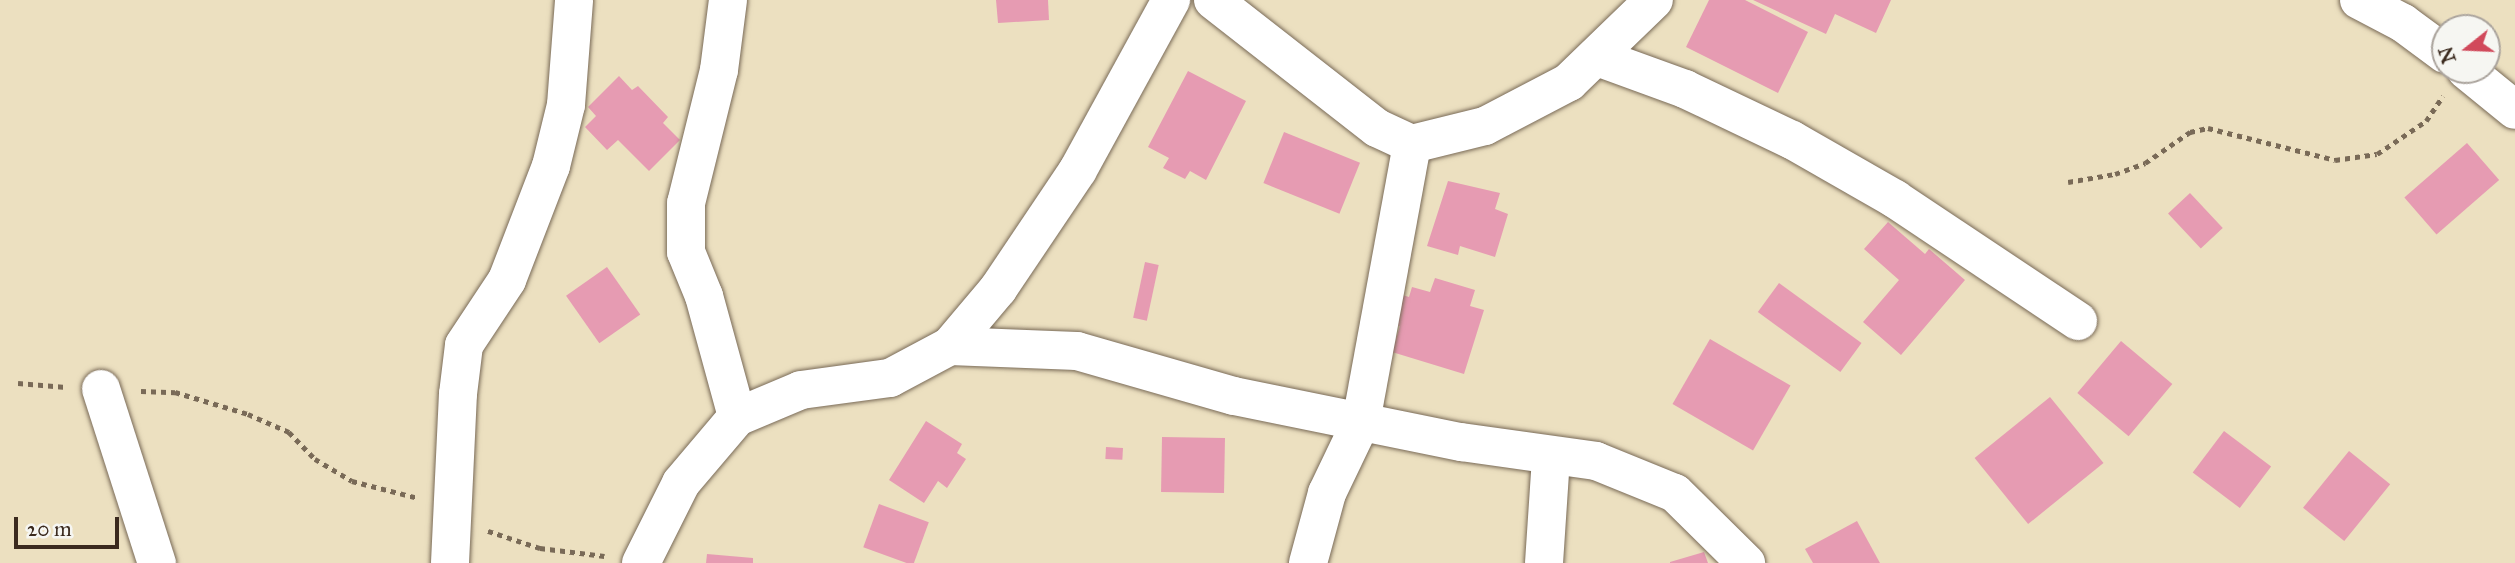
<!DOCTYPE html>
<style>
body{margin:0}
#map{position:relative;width:2515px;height:563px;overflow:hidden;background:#ece0c0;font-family:"IM FELL Great Primer",serif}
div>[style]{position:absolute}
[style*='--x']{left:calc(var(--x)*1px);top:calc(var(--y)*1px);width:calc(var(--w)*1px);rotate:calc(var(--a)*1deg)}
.building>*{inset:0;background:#e69bb2;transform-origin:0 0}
.path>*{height:4.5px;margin-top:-2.25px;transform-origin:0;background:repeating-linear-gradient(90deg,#796a57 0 5px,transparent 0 10px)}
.roads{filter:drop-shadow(0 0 2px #796a57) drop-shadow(0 0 2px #796a57)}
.minor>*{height:38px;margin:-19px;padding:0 19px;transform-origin:19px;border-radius:19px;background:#fff}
span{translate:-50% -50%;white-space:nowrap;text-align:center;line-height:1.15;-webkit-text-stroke:6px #f6f6f2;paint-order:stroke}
.north{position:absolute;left:2431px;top:14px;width:70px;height:70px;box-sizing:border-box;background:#f6f6f2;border:2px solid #aba49d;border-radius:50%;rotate:252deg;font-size:19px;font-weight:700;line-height:28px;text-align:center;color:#3b2a1e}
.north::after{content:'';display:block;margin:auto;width:24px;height:32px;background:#d1495b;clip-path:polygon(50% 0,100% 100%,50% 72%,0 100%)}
.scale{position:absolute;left:14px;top:517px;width:105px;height:32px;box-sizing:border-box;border:4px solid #3b2a1e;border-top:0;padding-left:9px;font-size:21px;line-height:24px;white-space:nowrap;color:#3b2a1e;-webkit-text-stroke:5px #f6f6f2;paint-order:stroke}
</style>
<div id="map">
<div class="building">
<div style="clip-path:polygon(996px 0,1048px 0,1049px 20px,998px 23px)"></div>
<div style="clip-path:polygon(1709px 0,1745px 0,1808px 32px,1778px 93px,1686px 47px)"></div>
<div style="clip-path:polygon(1753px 0,1891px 0,1876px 33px,1835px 14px,1826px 34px)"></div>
<div style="clip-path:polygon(1188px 71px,1246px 101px,1206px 180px,1190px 171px,1185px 179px,1163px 168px,1169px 158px,1148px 147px)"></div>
<div style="clip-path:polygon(619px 76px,632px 90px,638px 86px,668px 117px,663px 123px,680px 140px,649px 171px,618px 140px,607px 150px,585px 127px,596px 116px,588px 107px)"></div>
<div style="left:1284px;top:132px;width:82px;height:55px;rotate:22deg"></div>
<div style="left:2467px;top:143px;width:49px;height:83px;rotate:49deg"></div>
<div style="clip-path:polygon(1448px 181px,1500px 193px,1495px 209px,1508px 214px,1495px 257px,1460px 246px,1458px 255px,1427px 246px)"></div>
<div style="left:2190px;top:193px;width:48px;height:30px;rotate:47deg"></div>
<div style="clip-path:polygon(1888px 222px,1925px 254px,1929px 249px,1965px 280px,1901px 355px,1863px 322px,1899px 280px,1864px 249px)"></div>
<div style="left:1145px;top:262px;width:14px;height:57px;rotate:12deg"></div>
<div style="left:607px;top:267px;width:58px;height:50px;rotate:55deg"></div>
<div style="clip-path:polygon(1435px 278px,1475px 290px,1470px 306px,1484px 310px,1464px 374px,1392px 352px,1400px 326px,1386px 322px,1396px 293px,1409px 297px,1412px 287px,1430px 292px)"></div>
<div style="left:1779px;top:283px;width:102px;height:36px;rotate:36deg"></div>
<div style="left:1710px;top:339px;width:93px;height:75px;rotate:30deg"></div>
<div style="left:2121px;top:341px;width:67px;height:68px;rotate:40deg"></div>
<div style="left:2050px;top:397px;width:85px;height:97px;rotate:51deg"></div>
<div style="clip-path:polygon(926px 421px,962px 444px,957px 453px,966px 459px,947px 488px,938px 481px,924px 503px,889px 480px)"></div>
<div style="left:2224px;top:431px;width:59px;height:52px;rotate:37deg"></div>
<div style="left:1162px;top:437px;width:63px;height:55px;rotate:1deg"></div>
<div style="left:1106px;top:447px;width:17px;height:12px;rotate:3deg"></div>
<div style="left:2349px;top:451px;width:53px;height:73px;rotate:39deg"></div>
<div style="left:879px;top:504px;width:53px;height:46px;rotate:20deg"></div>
<div style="clip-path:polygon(1857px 521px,1880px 563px,1813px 563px,1805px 549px)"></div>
<div style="clip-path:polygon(1704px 552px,1708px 563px,1670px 563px,1670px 562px)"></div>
<div style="clip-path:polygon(707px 554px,753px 558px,753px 563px,706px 563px)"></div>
</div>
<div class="path">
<div style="--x:2068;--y:182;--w:48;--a:-9.7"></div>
<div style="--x:2115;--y:174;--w:32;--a:-20"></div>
<div style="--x:2145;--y:163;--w:55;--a:-34.6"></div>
<div style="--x:2190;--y:132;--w:18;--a:-13"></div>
<div style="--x:2208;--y:128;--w:131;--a:14.1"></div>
<div style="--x:2335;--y:160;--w:42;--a:-8.1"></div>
<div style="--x:2377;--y:154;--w:59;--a:-34"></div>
<div style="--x:2426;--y:121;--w:30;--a:-56"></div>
<div style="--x:18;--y:383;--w:48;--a:4.8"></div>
<div style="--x:141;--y:391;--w:34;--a:2"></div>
<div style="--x:175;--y:392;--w:76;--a:16.8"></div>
<div style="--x:248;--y:414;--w:45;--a:23.7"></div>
<div style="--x:289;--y:432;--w:37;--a:46"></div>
<div style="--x:315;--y:459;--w:43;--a:30.7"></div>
<div style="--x:352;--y:481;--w:68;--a:14.4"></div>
<div style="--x:488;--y:531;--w:55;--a:18.1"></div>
<div style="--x:540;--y:548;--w:65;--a:7"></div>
</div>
<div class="roads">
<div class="minor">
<div style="--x:728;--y:0;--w:71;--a:97.3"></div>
<div style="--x:719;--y:70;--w:137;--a:103.9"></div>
<div style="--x:686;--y:203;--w:49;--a:90"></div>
<div style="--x:686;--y:252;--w:48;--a:67.8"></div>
<div style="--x:704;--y:296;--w:125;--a:74.7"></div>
<div style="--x:1213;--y:0;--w:208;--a:38"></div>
<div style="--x:1377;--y:128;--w:38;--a:25"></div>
<div style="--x:1412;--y:144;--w:75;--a:-13.9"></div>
<div style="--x:1485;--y:126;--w:95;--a:-27.6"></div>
<div style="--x:1569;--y:82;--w:118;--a:-44"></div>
<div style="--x:2359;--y:0;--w:50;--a:27.6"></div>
<div style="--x:2403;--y:23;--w:52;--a:36.4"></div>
<div style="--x:1597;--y:57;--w:94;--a:20"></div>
<div style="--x:1685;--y:89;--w:119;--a:25.5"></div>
<div style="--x:1792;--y:140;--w:119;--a:29.8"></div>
<div style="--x:1895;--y:199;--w:220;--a:33.7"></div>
<div style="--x:2466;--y:70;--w:63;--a:39.2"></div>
<div style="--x:950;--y:346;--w:127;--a:2.3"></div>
<div style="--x:1077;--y:351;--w:163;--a:16"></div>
<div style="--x:1234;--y:396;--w:232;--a:11.5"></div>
<div style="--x:1461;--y:442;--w:136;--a:8"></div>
<div style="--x:1596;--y:461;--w:85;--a:22.1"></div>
<div style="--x:1675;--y:493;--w:100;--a:44.6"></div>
<div style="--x:101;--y:389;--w:183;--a:72.2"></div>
<div style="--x:450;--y:563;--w:169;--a:-87.3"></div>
<div style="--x:458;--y:394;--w:49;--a:-83"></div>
<div style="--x:464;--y:345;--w:78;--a:-56.5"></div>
<div style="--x:507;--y:280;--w:122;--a:-68.9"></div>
<div style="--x:551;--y:166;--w:63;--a:-76.2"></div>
<div style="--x:566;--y:105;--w:105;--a:-85.6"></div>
<div style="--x:641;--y:563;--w:89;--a:-63.4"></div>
<div style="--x:681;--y:483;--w:87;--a:-49.7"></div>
<div style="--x:737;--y:417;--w:69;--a:-22.9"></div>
<div style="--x:801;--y:390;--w:90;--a:-7.7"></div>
<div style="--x:890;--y:378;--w:68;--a:-28.1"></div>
<div style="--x:950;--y:346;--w:75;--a:-49.9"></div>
<div style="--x:998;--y:289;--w:143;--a:-56.1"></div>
<div style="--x:1078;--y:170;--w:194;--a:-61.3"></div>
<div style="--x:1308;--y:563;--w:73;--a:-74.8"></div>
<div style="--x:1327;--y:493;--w:79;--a:-64.4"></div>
<div style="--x:1361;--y:422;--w:283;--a:-79.6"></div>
<div style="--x:1544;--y:563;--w:106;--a:-86.2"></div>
</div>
</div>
<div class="north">N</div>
<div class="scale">20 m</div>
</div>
